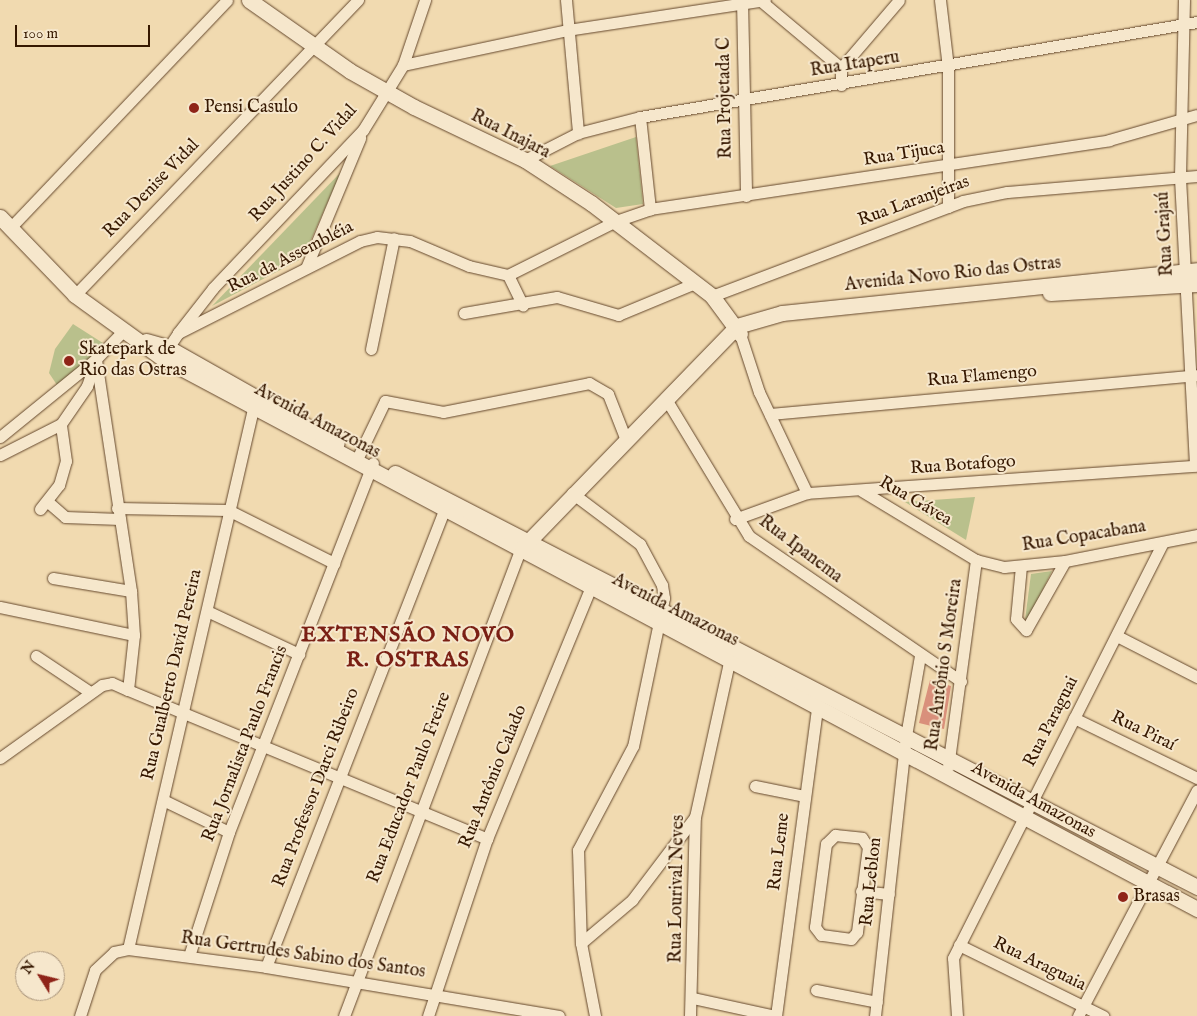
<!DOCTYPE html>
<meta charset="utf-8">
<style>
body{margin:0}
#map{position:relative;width:1197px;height:1016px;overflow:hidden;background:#f1dab0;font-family:"IM FELL English",serif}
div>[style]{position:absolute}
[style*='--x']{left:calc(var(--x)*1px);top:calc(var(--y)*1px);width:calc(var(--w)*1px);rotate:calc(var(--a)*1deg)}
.green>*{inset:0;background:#b9c08c}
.building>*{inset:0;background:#d9907b}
.roads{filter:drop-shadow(0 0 1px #65482d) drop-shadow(0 0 1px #65482d)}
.street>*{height:11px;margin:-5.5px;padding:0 5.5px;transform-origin:5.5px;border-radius:5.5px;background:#f6e7cc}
.secondary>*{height:15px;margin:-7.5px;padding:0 7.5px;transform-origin:7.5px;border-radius:7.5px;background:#f6e7cc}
.dots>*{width:14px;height:14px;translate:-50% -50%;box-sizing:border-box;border:2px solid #f6e7cc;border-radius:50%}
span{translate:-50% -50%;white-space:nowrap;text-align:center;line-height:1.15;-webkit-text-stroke:4px #f6e7cc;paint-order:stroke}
.street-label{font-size:18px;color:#361801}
.poi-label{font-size:18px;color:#361801}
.left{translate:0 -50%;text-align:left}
.district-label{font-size:22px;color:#7a1f14;font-weight:700;letter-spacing:1px}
.north{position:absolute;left:15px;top:951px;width:50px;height:50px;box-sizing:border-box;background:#f6e7cc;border:1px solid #a9947b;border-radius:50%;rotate:306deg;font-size:14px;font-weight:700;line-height:20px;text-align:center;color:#361801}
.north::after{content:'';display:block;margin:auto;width:18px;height:22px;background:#8f2418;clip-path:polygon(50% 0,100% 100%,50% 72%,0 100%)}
.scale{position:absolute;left:15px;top:25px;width:135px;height:22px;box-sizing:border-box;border:2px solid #361801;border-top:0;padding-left:6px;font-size:15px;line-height:18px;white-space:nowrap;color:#361801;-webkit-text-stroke:4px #f6e7cc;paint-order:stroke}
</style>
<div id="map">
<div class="green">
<div style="clip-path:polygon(636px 137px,643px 204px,616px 208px,550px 166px)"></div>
<div style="clip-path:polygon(341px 172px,303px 258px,212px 306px)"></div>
<div style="clip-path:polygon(73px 324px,106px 345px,57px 385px,49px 373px,55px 349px)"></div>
<div style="clip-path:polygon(975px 497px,966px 540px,905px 502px)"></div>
<div style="clip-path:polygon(1052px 571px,1030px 616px,1025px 620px,1031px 574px)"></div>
</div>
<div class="building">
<div style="clip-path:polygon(930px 680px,951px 686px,944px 729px,919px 723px)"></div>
</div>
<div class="roads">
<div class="street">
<div style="--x:566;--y:0;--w:134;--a:84.8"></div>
<div style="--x:742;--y:0;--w:196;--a:88.8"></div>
<div style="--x:940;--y:0;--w:67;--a:83.2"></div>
<div style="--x:948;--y:67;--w:140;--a:90"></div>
<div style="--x:1184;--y:0;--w:178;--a:91.3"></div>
<div style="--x:1180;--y:178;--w:288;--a:87"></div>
<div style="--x:761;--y:1;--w:104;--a:39.9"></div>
<div style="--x:403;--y:65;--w:168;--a:-12"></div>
<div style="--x:567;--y:30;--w:200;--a:-8.6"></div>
<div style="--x:841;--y:85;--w:17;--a:-90"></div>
<div style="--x:841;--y:68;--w:89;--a:-49.5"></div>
<div style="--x:640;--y:117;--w:93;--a:83.8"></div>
<div style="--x:525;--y:160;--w:59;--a:-27"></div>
<div style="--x:578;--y:133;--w:64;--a:-14.5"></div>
<div style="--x:640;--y:117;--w:565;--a:-9.68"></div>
<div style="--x:11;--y:227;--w:313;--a:-46.4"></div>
<div style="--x:306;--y:268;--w:141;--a:-67.4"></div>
<div style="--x:508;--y:275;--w:34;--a:64"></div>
<div style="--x:75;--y:295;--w:409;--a:-46.2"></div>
<div style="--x:712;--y:296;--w:268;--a:-20.7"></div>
<div style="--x:963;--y:201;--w:45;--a:-11.6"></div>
<div style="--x:1007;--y:192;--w:191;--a:-4.8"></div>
<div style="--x:464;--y:313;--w:94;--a:-9.8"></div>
<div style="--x:557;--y:297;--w:64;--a:16.4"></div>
<div style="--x:618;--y:315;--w:81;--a:-22.5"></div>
<div style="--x:178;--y:333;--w:57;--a:-52.1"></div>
<div style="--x:213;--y:288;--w:218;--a:-46.5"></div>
<div style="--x:363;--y:130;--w:76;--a:-58.4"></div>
<div style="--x:403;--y:65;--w:69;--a:-71.3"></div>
<div style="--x:740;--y:334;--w:61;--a:71.9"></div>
<div style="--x:759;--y:392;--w:112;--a:64.6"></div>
<div style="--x:371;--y:349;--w:113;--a:-78.3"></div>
<div style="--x:164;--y:354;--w:25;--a:-56"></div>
<div style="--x:178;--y:333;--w:204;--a:-26.8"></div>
<div style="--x:360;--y:241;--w:17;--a:-13"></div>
<div style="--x:377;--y:237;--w:33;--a:7"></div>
<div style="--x:410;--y:241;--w:64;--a:23"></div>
<div style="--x:469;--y:266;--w:40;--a:13"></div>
<div style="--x:508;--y:275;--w:121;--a:-26.6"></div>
<div style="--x:616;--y:221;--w:36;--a:-19"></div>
<div style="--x:650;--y:209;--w:464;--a:-8.5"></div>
<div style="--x:1109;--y:140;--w:91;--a:-15.9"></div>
<div style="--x:666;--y:399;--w:160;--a:58.8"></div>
<div style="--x:749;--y:536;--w:257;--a:34.4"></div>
<div style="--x:770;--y:414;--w:429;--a:-5.2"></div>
<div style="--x:0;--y:437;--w:124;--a:-39.1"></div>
<div style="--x:96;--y:359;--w:39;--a:-46"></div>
<div style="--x:0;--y:455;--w:68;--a:-26.9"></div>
<div style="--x:61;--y:424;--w:46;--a:-55.6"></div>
<div style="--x:87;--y:386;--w:24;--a:-71"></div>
<div style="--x:359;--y:455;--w:60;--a:-64.3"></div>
<div style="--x:385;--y:401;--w:59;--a:10.7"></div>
<div style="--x:443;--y:412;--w:149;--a:-11.2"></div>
<div style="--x:589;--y:383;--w:22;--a:30"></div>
<div style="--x:608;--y:394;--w:49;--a:68.6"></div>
<div style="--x:862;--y:491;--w:133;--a:31.2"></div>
<div style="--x:976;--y:560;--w:29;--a:14"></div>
<div style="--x:1004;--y:567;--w:61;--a:-5.6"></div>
<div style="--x:1065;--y:561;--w:135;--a:-11.1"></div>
<div style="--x:572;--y:493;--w:85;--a:36.9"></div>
<div style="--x:640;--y:544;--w:47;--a:61.8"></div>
<div style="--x:662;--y:585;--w:13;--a:81"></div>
<div style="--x:664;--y:598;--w:151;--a:101.8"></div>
<div style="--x:633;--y:746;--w:118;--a:117.9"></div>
<div style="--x:578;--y:850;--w:93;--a:88.2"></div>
<div style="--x:581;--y:943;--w:74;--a:79.1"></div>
<div style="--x:48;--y:502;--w:23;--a:41"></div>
<div style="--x:65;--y:517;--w:55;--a:2.1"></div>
<div style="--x:117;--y:508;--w:111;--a:1"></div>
<div style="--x:228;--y:510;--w:119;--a:26.6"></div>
<div style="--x:40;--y:509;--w:31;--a:-52"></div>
<div style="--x:59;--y:485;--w:25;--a:-74"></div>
<div style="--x:66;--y:461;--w:37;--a:-98"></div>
<div style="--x:735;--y:519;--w:77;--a:-19.9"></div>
<div style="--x:807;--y:493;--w:391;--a:-4"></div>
<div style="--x:1021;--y:566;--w:53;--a:95.4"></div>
<div style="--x:1016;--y:619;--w:15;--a:48"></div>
<div style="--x:1026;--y:630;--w:79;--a:-60.5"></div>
<div style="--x:53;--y:578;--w:79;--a:9.5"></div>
<div style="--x:0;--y:607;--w:137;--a:11.8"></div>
<div style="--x:207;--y:611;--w:102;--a:25.1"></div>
<div style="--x:1117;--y:636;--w:90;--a:27.1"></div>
<div style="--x:36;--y:656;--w:65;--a:33.7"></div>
<div style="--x:128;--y:690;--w:389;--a:22.5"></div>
<div style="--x:1074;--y:718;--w:137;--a:26"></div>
<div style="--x:0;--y:758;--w:125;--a:-35.6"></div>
<div style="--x:102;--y:685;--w:10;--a:-11"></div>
<div style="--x:112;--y:683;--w:17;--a:24"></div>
<div style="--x:128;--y:690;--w:55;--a:-83.8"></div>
<div style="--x:134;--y:635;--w:44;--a:-93.9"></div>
<div style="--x:131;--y:591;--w:235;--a:-98.6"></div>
<div style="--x:948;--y:767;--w:209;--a:-82.3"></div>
<div style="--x:755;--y:786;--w:50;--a:11.5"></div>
<div style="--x:163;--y:800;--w:73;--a:25.9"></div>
<div style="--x:835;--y:835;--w:27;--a:6"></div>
<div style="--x:862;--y:838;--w:11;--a:56"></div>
<div style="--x:868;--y:847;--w:86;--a:97.4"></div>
<div style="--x:857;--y:932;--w:9;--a:131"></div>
<div style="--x:851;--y:939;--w:30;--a:-172"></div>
<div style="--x:821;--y:935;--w:10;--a:-127"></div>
<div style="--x:815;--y:927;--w:84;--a:-82.5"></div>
<div style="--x:826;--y:844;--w:13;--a:-45"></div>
<div style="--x:861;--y:891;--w:28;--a:6"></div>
<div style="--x:581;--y:943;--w:67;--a:-40.1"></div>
<div style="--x:632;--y:900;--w:104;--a:-52.8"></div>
<div style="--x:959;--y:945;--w:161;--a:26.2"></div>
<div style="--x:128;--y:949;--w:554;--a:-76.97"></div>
<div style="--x:189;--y:956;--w:130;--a:-72.1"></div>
<div style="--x:229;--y:832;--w:396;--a:-68.7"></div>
<div style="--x:266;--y:967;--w:490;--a:-68.7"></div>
<div style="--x:816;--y:990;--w:62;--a:11.1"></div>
<div style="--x:693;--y:998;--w:84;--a:12.4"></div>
<div style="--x:80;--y:1016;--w:48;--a:-71.9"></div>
<div style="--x:95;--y:970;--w:26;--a:-43"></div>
<div style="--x:114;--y:952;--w:14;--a:-12"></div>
<div style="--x:128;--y:949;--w:139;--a:7.4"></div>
<div style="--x:266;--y:967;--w:297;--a:9.5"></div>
<div style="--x:344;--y:1016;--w:497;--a:-69.3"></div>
<div style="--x:428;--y:1016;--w:187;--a:-71.6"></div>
<div style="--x:487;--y:839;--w:281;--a:-67.6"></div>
<div style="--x:690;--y:1016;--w:199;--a:-88.6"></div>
<div style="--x:695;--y:817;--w:168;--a:-77.6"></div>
<div style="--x:776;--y:1016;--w:318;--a:-82.4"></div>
<div style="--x:875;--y:1016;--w:282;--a:-83.7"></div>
<div style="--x:906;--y:736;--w:81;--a:-80.1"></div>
<div style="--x:957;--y:1016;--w:58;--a:-93.9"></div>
<div style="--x:953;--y:958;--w:466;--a:-63.2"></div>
<div style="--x:1078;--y:1016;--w:255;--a:-62.2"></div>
</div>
<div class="secondary">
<div style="--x:249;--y:0;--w:123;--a:35.1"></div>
<div style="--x:350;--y:71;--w:73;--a:29.4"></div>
<div style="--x:414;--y:107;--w:123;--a:25.5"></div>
<div style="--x:525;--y:160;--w:79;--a:33.1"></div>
<div style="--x:591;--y:203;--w:153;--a:37.5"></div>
<div style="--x:712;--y:296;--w:47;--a:53.6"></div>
<div style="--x:0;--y:217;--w:108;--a:46.1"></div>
<div style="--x:75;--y:295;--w:107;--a:35.9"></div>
<div style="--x:162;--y:358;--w:1173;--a:28.03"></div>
<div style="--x:1050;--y:293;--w:147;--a:-3.5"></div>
<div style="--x:146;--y:341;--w:22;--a:16"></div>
<div style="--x:167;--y:347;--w:195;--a:29.5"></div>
<div style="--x:395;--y:473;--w:903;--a:27.3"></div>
<div style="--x:522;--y:548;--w:309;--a:-45.9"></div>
<div style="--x:737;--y:326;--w:47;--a:-16.1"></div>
<div style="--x:782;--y:313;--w:417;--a:-5.9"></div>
</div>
</div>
<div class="dots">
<div style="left:194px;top:108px;background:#8f2418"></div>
<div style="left:69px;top:361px;background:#8f2418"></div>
<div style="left:1123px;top:897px;background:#8f2418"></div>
</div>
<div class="street-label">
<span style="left:855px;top:65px;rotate:-9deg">Rua Itaperu</span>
<span style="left:726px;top:98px;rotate:-91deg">Rua Projetada C</span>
<span style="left:510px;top:135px;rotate:27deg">Rua Inajara</span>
<span style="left:904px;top:155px;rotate:-9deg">Rua Tijuca</span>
<span style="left:304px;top:164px;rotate:-48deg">Rua Justino C. Vidal</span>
<span style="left:152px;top:189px;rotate:-46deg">Rua Denise Vidal</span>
<span style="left:914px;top:202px;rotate:-20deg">Rua Laranjeiras</span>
<span style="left:1166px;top:234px;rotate:-93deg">Rua Grajaú</span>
<span style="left:291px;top:258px;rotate:-27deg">Rua da Assembléia</span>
<span style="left:953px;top:275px;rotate:-6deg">Avenida Novo Rio das Ostras</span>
<span style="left:982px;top:377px;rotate:-5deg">Rua Flamengo</span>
<span style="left:317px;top:422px;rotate:28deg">Avenida Amazonas</span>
<span style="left:963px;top:466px;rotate:-4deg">Rua Botafogo</span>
<span style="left:915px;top:502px;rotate:30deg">Rua Gávea</span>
<span style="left:1084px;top:537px;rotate:-9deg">Rua Copacabana</span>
<span style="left:800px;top:550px;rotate:37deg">Rua Ipanema</span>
<span style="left:675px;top:611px;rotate:27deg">Avenida Amazonas</span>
<span style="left:945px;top:665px;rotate:-82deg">Rua Antônio S Moreira</span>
<span style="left:173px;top:675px;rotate:-77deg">Rua Gualberto David Pereira</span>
<span style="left:1052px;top:722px;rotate:-63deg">Rua Paraguai</span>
<span style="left:1143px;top:732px;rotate:26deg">Rua Piraí</span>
<span style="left:246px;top:744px;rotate:-69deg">Rua Jornalista Paulo Francis</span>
<span style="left:494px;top:777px;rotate:-68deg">Rua Antônio Calado</span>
<span style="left:317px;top:788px;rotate:-69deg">Rua Professor Darci Ribeiro</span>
<span style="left:410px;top:788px;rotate:-69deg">Rua Educador Paulo Freire</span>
<span style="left:1033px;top:801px;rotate:29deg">Avenida Amazonas</span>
<span style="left:780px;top:852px;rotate:-83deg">Rua Leme</span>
<span style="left:872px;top:882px;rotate:-84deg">Rua Leblon</span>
<span style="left:678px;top:889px;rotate:-89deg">Rua Lourival Neves</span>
<span style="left:303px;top:956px;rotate:8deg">Rua Gertrudes Sabino dos Santos</span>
<span style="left:1039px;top:965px;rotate:26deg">Rua Araguaia</span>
</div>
<div class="poi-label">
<span class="left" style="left:204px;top:108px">Pensi Casulo</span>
<span class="left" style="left:79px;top:361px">Skatepark de<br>Rio das Ostras</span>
<span class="left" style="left:1133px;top:897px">Brasas</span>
</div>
<div class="district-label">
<span style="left:408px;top:648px">EXTENSÃO NOVO<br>R. OSTRAS</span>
</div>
<div class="north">N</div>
<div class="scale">100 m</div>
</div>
